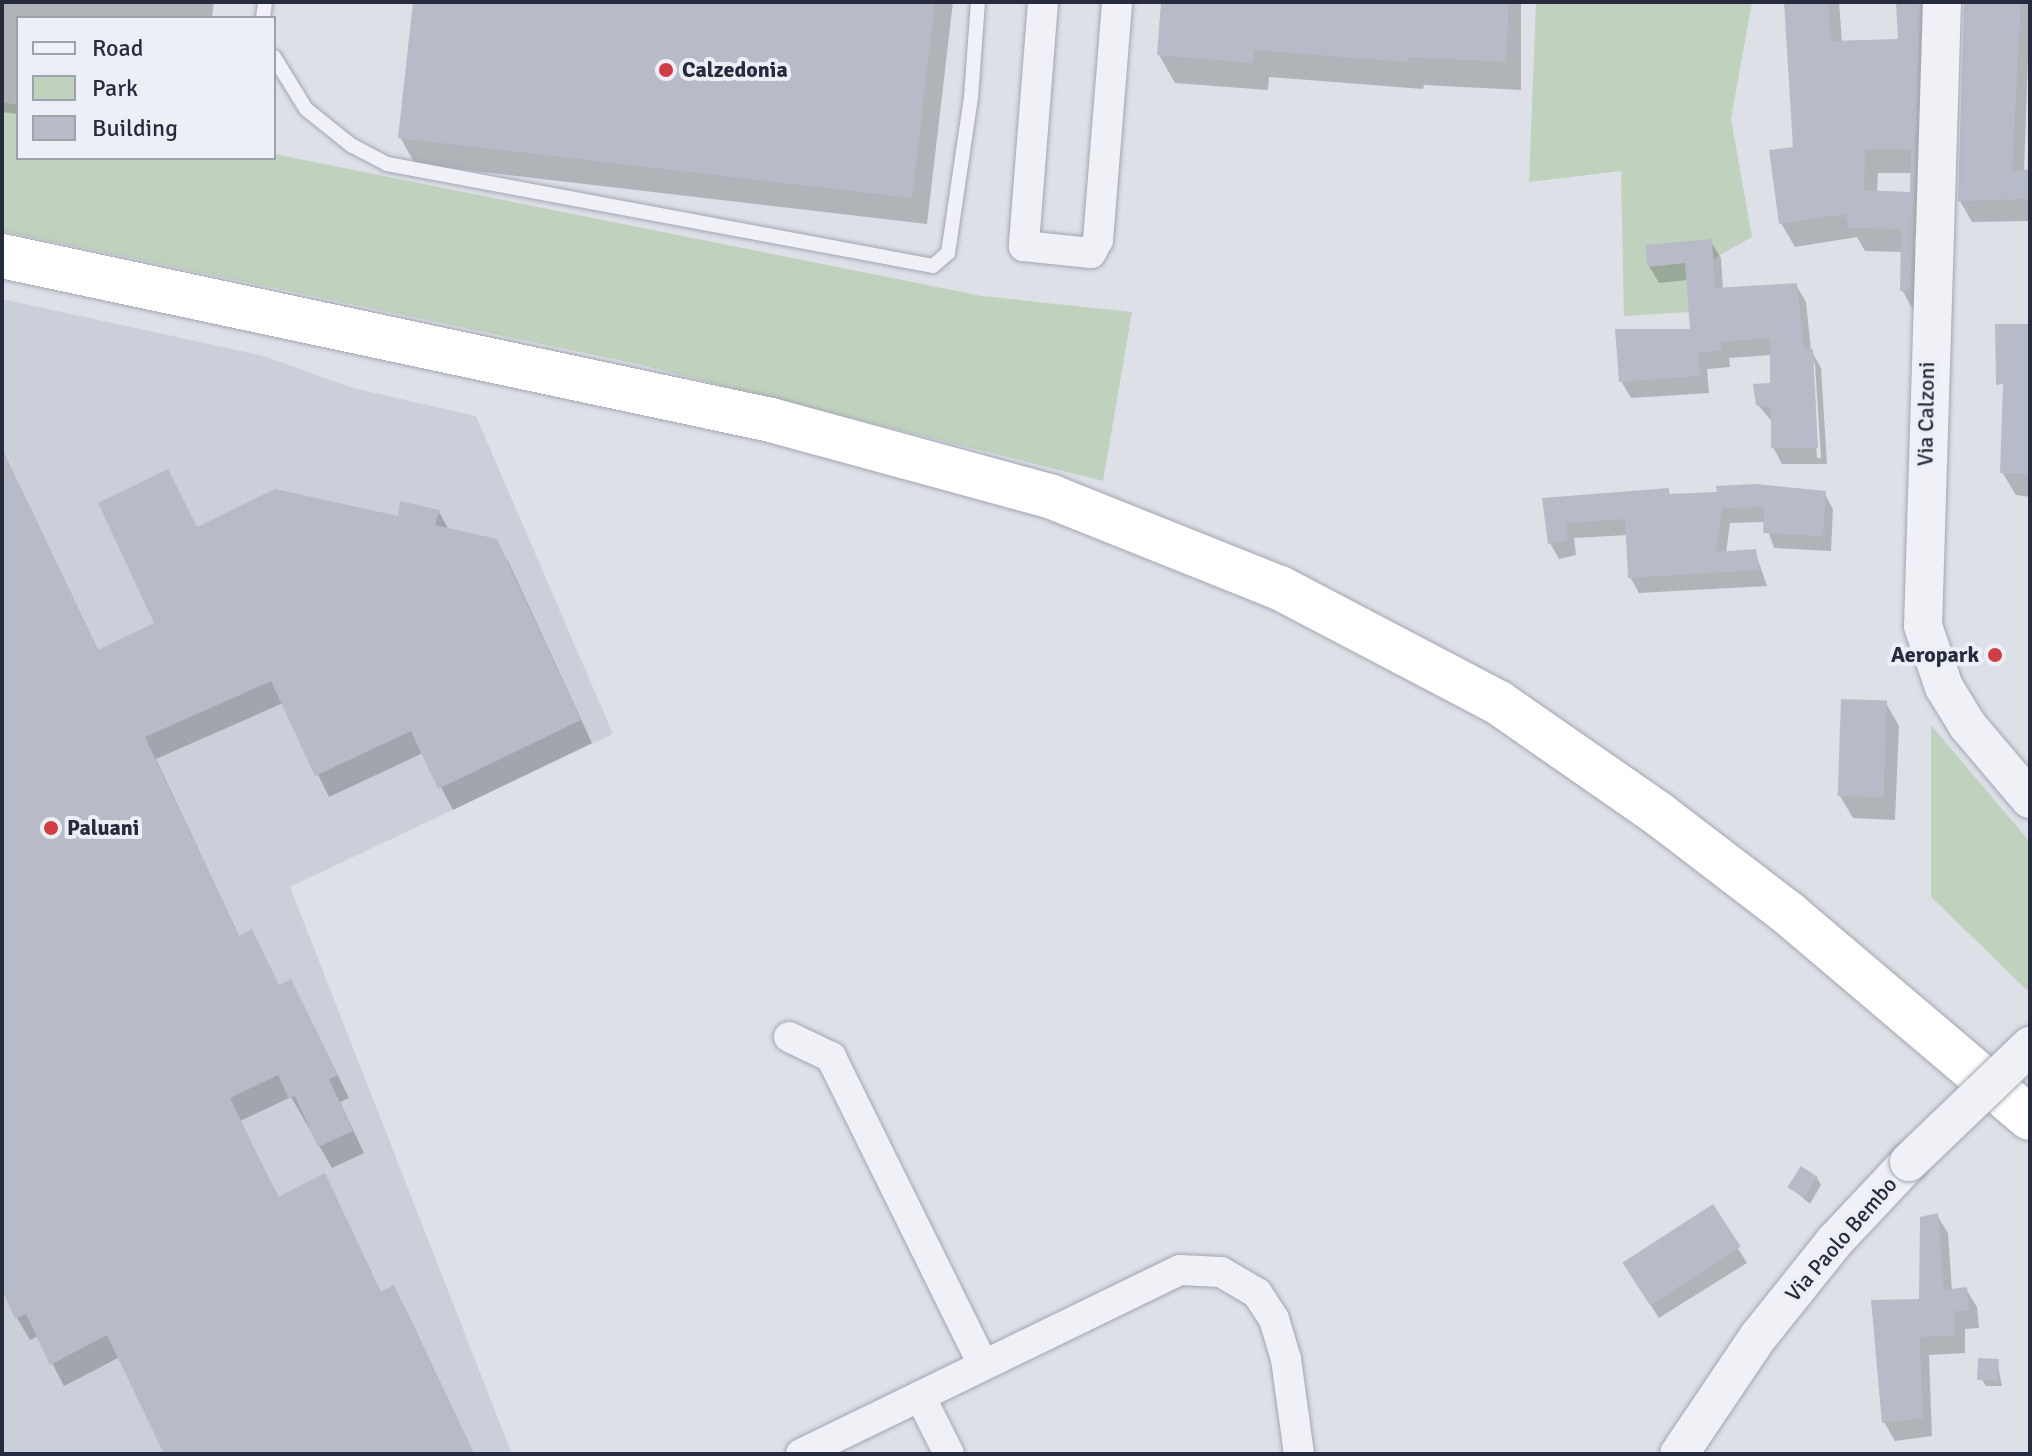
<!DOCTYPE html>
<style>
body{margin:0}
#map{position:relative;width:2032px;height:1456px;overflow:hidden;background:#dde0e7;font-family:Signika,sans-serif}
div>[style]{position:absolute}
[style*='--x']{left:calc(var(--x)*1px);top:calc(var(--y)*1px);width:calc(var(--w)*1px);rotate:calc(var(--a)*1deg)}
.built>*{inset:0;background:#cbcfd9}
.green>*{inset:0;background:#c0d2be}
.shadow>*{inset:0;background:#0003;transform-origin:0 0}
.building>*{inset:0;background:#b7bbc7;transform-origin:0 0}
.roads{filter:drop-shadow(0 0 2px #a2a6b1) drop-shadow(0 0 2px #a2a6b1)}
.service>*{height:14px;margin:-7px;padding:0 7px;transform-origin:7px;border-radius:7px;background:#f0f1f6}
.minor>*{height:30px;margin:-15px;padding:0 15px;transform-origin:15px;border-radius:15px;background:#f0f1f6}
.tertiary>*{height:38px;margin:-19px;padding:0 19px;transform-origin:19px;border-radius:19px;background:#f0f1f6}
.trunk>*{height:44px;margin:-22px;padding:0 22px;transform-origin:22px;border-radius:22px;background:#fff}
.bridges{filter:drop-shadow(0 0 2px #a2a6b1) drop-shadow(0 0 2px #a2a6b1)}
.tertiary-bridge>*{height:38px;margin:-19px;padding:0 19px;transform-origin:19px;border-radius:19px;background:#f0f1f6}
.dots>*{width:22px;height:22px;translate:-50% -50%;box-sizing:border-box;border:4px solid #eceff5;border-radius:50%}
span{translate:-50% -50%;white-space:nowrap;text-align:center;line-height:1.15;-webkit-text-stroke:8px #eceff5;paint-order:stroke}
.poi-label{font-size:22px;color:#262c3e;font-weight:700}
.left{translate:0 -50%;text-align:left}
.right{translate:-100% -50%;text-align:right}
.street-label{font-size:22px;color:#262c3e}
.frame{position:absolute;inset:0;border:4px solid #262c3e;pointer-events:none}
.legend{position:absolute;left:16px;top:16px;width:260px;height:144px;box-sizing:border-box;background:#eceff5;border:2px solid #9da1ac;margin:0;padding:10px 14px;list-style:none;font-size:24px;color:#262c3e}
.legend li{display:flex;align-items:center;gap:16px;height:40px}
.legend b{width:40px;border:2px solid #9da1ac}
</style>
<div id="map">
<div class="built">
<div style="clip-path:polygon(2px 299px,264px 356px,353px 388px,476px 416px,613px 734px,290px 887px,512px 1454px,2px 1454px)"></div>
</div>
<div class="green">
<div style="clip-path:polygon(1536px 2px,1752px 2px,1731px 119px,1752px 237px,1686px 274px,1689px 312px,1624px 316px,1621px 171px,1529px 182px)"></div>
<div style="clip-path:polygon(2px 102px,18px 105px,18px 158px,274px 154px,982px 296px,1132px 312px,1103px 481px,637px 364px,2px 231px)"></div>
<div style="clip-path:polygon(1931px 725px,2030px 842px,2030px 993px,1931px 897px)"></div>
</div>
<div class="shadow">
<div style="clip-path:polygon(2px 2px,214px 2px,212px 18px,18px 18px,18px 114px,2px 112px)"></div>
<div style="clip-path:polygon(415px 2px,953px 2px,927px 224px,415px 164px,400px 137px)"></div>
<div style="clip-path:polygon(1163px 2px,1521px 2px,1521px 90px,1424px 85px,1423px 89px,1269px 77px,1268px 90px,1175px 83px,1159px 55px)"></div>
<div style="clip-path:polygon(evenodd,1786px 2px,1839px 2px,1842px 43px,1900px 40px,1898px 2px,1922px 2px,1934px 23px,1926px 236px,1915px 237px,1915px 313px,1902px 290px,1903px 252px,1865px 251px,1857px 237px,1795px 247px,1781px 223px,1796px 149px,1786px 2px,1878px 173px,1912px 173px,1912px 194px,1877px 193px,1878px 173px)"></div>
<div style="clip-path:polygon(1973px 2px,2030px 2px,2024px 172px,2030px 171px,2030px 221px,1972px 222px,1960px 201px)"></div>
<div style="clip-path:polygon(evenodd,1711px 242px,1721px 258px,1723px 290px,1796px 285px,1806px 302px,1811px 350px,1821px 368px,1827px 464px,1782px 464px,1773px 447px,1773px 423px,1758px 405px,1772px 385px,1772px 355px,1729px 358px,1730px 367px,1707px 369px,1709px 393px,1631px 398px,1621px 381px,1692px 331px,1688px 280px,1659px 283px,1649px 266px,1711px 242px,1811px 360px,1815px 364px,1821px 458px,1817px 458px,1811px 360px)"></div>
<div style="clip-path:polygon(2030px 423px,2030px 497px,2016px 495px,2002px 472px)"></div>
<div style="clip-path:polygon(2px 449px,99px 652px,157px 624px,197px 529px,399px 519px,439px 512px,449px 530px,495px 541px,509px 563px,592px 743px,453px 810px,423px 753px,329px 797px,283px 703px,156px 759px,240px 938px,280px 987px,290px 982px,303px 1004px,349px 1098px,340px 1102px,364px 1153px,332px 1168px,291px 1097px,240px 1121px,279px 1198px,324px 1176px,382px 1294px,393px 1288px,406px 1310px,474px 1454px,166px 1454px,120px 1357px,64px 1386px,38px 1336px,30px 1340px,17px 1318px,2px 1284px)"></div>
<div style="clip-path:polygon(1668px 490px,1671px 496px,1824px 493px,1833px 509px,1831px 551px,1774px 548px,1765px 522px,1730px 523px,1726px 553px,1755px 551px,1767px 586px,1639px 593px,1630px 577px,1628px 535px,1574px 538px,1576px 555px,1559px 559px,1550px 543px,1544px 499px)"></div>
<div style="clip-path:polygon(1886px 703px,1899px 726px,1895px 820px,1853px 818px,1840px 796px)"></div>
<div style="clip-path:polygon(1817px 1178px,1821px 1185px,1810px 1204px,1790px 1187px)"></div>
<div style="left:1712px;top:1207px;width:66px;height:104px;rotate:58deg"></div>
<div style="clip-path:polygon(1937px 1215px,1948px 1233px,1952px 1291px,1966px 1289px,1977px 1307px,1979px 1328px,1965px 1329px,1965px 1353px,1929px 1355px,1932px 1436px,1895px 1441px,1884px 1422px,1921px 1301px)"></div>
<div style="clip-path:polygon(1997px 1361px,2002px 1386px,1986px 1386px,1982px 1380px)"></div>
</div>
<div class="building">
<div style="clip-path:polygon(413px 2px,935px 2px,912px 198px,398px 138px)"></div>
<div style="clip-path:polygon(1161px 2px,1509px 2px,1506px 62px,1409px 57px,1407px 62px,1254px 50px,1253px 63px,1157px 55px)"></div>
<div style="clip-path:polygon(evenodd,1784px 2px,1828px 2px,1831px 41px,1898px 39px,1896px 2px,1920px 2px,1911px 290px,1900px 291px,1901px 229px,1849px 228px,1845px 214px,1779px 224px,1769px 150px,1793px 147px,1784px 2px,1865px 149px,1911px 149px,1910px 192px,1864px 190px,1865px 149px)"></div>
<div style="clip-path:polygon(1964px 2px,2021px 2px,2012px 171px,2030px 169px,2030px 199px,1958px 201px)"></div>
<div style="clip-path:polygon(1712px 239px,1715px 288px,1797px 283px,1804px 349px,1813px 349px,1818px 448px,1771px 448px,1771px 408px,1756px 405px,1753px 384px,1770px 383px,1770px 338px,1721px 342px,1721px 351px,1698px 352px,1700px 376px,1619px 382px,1615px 329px,1690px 329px,1685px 263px,1648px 267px,1645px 245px)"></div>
<div style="clip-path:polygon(1995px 324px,2030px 324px,2030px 474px,2000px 473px,2003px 384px,1996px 385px)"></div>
<div style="clip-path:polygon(2px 449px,98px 650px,154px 623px,98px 503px,168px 469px,197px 527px,275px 489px,398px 516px,400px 501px,440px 510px,435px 525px,497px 539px,581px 720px,438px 789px,411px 731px,315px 776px,271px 681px,145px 737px,239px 936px,252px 929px,279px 985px,291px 979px,338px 1075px,329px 1079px,353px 1131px,318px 1147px,295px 1096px,289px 1099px,278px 1075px,230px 1098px,278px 1197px,325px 1173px,381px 1292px,394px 1285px,474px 1454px,164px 1454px,107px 1335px,50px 1365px,26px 1314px,15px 1319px,2px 1289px)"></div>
<div style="clip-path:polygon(1756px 484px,1826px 491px,1823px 536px,1763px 533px,1764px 507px,1722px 508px,1716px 552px,1756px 549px,1759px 570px,1628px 578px,1625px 519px,1566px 523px,1568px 540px,1548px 544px,1542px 498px,1669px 488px,1669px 494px,1717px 492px,1716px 486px)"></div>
<div style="left:1841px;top:699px;width:46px;height:97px;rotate:2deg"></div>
<div style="left:1801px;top:1166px;width:20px;height:25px;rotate:33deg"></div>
<div style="left:1713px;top:1204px;width:51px;height:108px;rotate:57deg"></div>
<div style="clip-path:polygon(1938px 1213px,1944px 1290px,1967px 1287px,1969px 1310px,1955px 1311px,1955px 1335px,1920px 1337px,1923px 1418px,1882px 1423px,1871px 1300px,1919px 1299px,1920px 1217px)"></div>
<div style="left:1978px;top:1358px;width:21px;height:22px;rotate:3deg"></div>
</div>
<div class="roads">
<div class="service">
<div style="--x:263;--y:18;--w:16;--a:-83"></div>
<div style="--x:274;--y:57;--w:61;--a:58.4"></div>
<div style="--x:306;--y:109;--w:58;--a:38.7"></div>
<div style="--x:351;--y:145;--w:41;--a:27.8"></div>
<div style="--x:387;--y:164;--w:555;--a:10.58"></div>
<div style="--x:933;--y:266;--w:20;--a:-41"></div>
<div style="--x:948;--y:253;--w:158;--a:-81.6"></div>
<div style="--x:971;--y:97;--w:95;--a:-85.8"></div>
</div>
<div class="minor">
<div style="--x:1043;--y:2;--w:245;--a:94.5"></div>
<div style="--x:1024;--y:246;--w:67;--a:6"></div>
<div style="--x:1091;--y:253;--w:15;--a:-62"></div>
<div style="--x:1098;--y:240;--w:239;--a:-85.4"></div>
<div style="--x:789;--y:1037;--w:47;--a:25.5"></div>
<div style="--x:831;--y:1057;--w:343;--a:63.7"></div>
<div style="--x:920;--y:1396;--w:65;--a:63.4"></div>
<div style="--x:801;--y:1454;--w:421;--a:-25.9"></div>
<div style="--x:1180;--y:1270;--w:41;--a:2.8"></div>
<div style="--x:1221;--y:1272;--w:42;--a:30.3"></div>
<div style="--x:1257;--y:1293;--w:31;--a:57"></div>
<div style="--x:1274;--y:1319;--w:42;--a:73.3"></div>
<div style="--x:1286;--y:1359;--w:96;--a:82.2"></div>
</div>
<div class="tertiary">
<div style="--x:1942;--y:2;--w:624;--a:91.74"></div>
<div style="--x:1923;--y:626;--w:65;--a:71"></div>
<div style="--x:1944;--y:687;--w:46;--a:58.4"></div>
<div style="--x:1968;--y:726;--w:96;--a:49.7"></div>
<div style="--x:1679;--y:1454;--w:141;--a:-56"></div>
<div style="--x:1758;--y:1337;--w:122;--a:-51.3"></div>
<div style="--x:1834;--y:1242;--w:110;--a:-46.8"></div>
</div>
<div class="trunk">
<div style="--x:2;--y:256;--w:786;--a:12.04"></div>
<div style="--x:771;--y:420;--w:291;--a:15.3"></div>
<div style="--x:1052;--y:497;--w:245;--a:21.8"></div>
<div style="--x:1280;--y:588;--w:247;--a:27.7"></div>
<div style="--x:1499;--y:703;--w:196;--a:34.8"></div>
<div style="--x:1660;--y:815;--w:161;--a:37.4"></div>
<div style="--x:1788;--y:913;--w:317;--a:40.3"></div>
</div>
</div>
<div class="bridges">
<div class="tertiary-bridge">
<div style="--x:1909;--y:1162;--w:168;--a:-43.8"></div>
</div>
</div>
<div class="dots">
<div style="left:666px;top:70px;background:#d13d42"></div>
<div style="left:1995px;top:655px;background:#d13d42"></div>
<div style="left:51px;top:828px;background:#d13d42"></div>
</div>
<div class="poi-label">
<span class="left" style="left:682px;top:70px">Calzedonia</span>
<span class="right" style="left:1979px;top:655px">Aeropark</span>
<span class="left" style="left:67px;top:828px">Paluani</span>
</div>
<div class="street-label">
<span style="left:1926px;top:414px;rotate:-89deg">Via Calzoni</span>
<span style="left:1841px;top:1239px;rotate:-49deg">Via Paolo Bembo</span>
</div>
<div class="frame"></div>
<ul class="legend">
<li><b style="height:10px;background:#f0f1f6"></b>Road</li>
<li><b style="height:22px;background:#c0d2be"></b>Park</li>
<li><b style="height:22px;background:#b7bbc7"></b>Building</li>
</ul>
</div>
